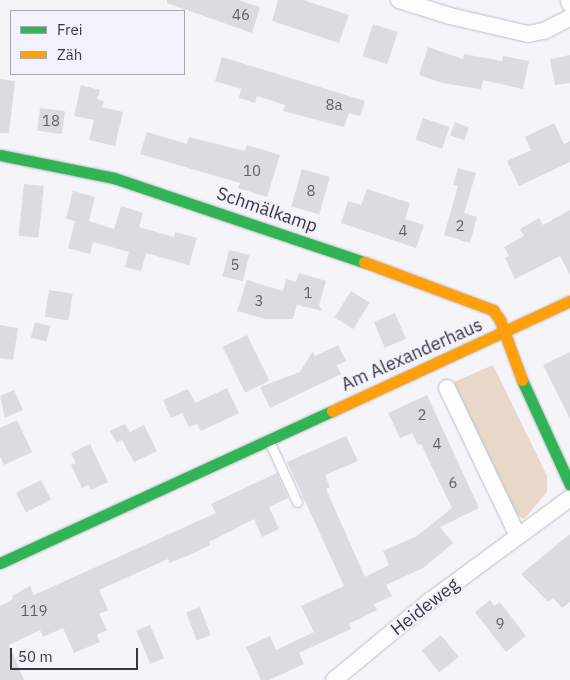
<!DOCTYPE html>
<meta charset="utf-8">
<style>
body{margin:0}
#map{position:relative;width:570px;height:680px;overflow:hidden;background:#f4f4f9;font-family:"IBM Plex Sans",sans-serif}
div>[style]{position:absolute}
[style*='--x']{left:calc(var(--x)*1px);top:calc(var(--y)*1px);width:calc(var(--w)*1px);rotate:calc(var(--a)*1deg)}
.green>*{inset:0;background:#e7d8c9}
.building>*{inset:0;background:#dcdbe2;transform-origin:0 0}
.roads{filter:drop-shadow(0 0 1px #bebcc4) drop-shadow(0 0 1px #bebcc4)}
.lane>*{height:9px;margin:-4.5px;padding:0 4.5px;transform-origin:4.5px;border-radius:4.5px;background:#fdfdfe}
.street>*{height:16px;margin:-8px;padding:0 8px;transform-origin:8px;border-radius:8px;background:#fdfdfe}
.fast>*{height:11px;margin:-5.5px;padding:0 5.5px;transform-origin:5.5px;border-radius:5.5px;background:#30b455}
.slow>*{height:11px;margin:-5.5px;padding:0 5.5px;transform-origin:5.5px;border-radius:5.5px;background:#ff9f0a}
span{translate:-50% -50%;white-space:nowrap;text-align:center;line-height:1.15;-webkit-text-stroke:4.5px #f3f1fc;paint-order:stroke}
.number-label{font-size:15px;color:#62616b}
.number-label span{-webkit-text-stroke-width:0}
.street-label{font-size:18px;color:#393742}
.legend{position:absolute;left:10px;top:10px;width:175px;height:65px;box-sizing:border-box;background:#f3f1fc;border:1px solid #a9a7b2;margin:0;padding:6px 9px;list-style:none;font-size:15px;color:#393742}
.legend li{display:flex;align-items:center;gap:10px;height:25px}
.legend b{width:25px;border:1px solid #a9a7b2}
.scale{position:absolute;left:10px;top:648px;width:128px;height:22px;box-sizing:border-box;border:2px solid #393742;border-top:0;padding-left:6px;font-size:15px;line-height:18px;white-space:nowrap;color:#393742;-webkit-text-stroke:4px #f3f1fc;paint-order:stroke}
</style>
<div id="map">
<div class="green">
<div style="clip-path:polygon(493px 365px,547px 476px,547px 492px,524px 519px,511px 511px,454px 382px)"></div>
</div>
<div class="building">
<div style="clip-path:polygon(167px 0,238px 0,260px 7px,252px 33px,167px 3px)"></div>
<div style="clip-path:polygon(278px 0,303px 0,349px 15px,339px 43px,272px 21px)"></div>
<div style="left:373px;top:24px;width:26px;height:34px;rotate:18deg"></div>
<div style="clip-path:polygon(428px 47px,463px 59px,464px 54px,502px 61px,503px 56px,529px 61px,523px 89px,483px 80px,481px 89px,442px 83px,419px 75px)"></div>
<div style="clip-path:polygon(570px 55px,570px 83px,555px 85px,550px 59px)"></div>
<div style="clip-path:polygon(222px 57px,365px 101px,360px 116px,349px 113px,344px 127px,283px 111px,285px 105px,257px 96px,255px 103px,239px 98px,241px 89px,215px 81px)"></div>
<div style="clip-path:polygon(0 79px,15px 81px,9px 133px,0 133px)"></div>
<div style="clip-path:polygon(81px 85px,100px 90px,97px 99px,104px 101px,102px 107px,123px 112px,115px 146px,89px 140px,94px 120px,74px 116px)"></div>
<div style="left:40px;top:108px;width:25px;height:23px;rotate:7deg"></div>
<div style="left:423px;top:118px;width:28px;height:23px;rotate:19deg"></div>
<div style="left:455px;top:122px;width:15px;height:14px;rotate:20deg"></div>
<div style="clip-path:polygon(554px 123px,564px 144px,570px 141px,570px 162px,519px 186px,507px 161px,531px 150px,525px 137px)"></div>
<div style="clip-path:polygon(147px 132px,187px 144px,189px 137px,245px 151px,247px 145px,280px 155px,267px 197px,238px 188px,240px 183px,140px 154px)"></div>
<div style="clip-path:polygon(458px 168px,476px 173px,464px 213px,477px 217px,470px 243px,444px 235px,458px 186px,453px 185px)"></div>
<div style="left:302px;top:169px;width:29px;height:39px;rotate:16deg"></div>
<div style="left:24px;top:184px;width:20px;height:52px;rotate:6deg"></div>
<div style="clip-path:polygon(367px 189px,410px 203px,405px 219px,424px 225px,416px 248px,341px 223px,348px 201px,361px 205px)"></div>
<div style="clip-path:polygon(73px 191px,95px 197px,89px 221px,114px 229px,121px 206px,143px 213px,139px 227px,174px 237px,175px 232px,197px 238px,189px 265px,146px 253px,141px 271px,125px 267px,129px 252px,93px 242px,90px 254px,68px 248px,75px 221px,66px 219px)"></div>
<div style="clip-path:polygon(570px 210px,570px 275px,560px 256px,515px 279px,505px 258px,509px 256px,504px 247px,524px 236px,520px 229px,539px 218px,543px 225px)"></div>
<div style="left:229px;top:250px;width:21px;height:27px;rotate:14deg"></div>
<div style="clip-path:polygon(299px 273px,326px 281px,319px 305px,322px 311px,297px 305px,293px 319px,265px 319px,237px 311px,247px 280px,283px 291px,286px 279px,296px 282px)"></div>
<div style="left:49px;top:290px;width:24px;height:27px;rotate:9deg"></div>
<div style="left:351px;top:291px;width:22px;height:31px;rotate:32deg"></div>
<div style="left:395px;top:313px;width:28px;height:23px;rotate:67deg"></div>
<div style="left:35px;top:322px;width:16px;height:16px;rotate:15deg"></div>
<div style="clip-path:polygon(0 325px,18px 328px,13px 360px,0 358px)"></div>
<div style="left:247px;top:335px;width:51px;height:27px;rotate:64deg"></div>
<div style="clip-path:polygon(338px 345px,346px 361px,337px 365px,341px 374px,270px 408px,260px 387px,300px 372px,313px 351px,315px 356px)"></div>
<div style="clip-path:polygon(570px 352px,570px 419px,543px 365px)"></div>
<div style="clip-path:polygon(227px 388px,239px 413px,201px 431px,197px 424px,189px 427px,182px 413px,171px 418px,163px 400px,188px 389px,195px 403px)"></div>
<div style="clip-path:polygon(14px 390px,23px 410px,5px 418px,0 396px)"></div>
<div style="clip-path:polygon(427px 395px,479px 508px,440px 527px,453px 543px,423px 568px,386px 585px,392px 596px,374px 604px,377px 610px,349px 624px,351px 629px,299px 653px,304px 664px,269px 680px,261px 680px,246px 647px,270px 636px,276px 650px,314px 632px,301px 606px,344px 586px,287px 462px,346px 436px,358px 461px,325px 475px,330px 487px,326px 489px,365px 577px,389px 565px,383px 551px,417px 536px,452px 508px,421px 444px,418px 445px,412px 433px,400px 438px,388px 413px)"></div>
<div style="clip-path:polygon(17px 420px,32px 452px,4px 465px,0 457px,0 428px)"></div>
<div style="clip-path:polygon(125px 424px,130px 432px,144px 425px,157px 451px,134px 462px,122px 440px,117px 443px,110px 431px)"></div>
<div style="clip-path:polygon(90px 444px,108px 482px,91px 490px,88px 485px,82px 488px,71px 465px,76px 463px,71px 453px)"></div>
<div style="clip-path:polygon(277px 473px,288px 498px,269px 507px,279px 529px,262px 537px,254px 519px,209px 542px,210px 545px,196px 552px,170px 563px,168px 559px,99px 590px,108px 610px,99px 614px,107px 630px,97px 635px,100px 642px,74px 653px,63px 628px,43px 637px,40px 630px,9px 645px,24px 680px,0 680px,0 606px,13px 599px,12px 596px,30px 586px,34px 595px,216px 513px,211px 504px)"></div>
<div style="left:41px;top:480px;width:22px;height:28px;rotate:63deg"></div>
<div style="clip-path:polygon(570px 534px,570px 602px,562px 608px,553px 598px,548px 602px,521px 574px)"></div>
<div style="clip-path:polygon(490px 600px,494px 606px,500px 602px,526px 636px,506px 652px,475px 612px)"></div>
<div style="left:200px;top:607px;width:30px;height:15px;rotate:69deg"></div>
<div style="left:150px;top:625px;width:36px;height:15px;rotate:67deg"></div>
<div style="left:441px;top:635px;width:28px;height:25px;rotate:51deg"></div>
</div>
<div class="roads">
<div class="lane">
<div style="--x:269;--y:441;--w:67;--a:65.3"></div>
</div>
<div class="street">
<div style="--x:399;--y:0;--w:53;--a:17.4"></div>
<div style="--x:450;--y:16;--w:80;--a:13"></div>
<div style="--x:528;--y:34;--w:16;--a:-11"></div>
<div style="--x:544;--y:31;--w:29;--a:-27"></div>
<div style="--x:569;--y:0;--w:4;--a:76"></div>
<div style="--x:447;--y:388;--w:164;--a:64.4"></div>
<div style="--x:334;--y:680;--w:124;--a:-39.5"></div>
<div style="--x:430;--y:601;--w:174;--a:-36.3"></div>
</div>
<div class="fast">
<div style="--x:0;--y:155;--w:116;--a:11.4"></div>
<div style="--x:114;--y:178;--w:264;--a:18.6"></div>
<div style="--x:522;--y:380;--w:115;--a:65.4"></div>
<div style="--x:0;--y:563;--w:365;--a:-24.6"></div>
</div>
<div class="slow">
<div style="--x:364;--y:262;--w:138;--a:20.4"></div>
<div style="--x:493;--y:310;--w:12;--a:55"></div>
<div style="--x:500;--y:320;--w:64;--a:69.9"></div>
<div style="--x:332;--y:411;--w:262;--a:-24.8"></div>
</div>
</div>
<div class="number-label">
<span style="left:241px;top:15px">46</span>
<span style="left:334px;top:105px">8a</span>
<span style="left:51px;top:121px">18</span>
<span style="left:252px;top:171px">10</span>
<span style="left:311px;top:191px">8</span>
<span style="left:460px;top:226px">2</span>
<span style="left:403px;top:231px">4</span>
<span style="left:235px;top:265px">5</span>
<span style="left:308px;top:293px">1</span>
<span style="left:259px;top:301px">3</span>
<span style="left:422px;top:415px">2</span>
<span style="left:437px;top:444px">4</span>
<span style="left:453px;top:483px">6</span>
<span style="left:34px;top:611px">119</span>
<span style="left:500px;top:624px">9</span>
</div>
<div class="street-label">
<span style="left:267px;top:210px;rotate:19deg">Schmälkamp</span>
<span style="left:412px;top:355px;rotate:-24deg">Am Alexanderhaus</span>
<span style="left:425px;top:607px;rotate:-38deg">Heideweg</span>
</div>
<ul class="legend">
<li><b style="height:6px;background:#30b455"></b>Frei</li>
<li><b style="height:6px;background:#ff9f0a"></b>Zäh</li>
</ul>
<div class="scale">50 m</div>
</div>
